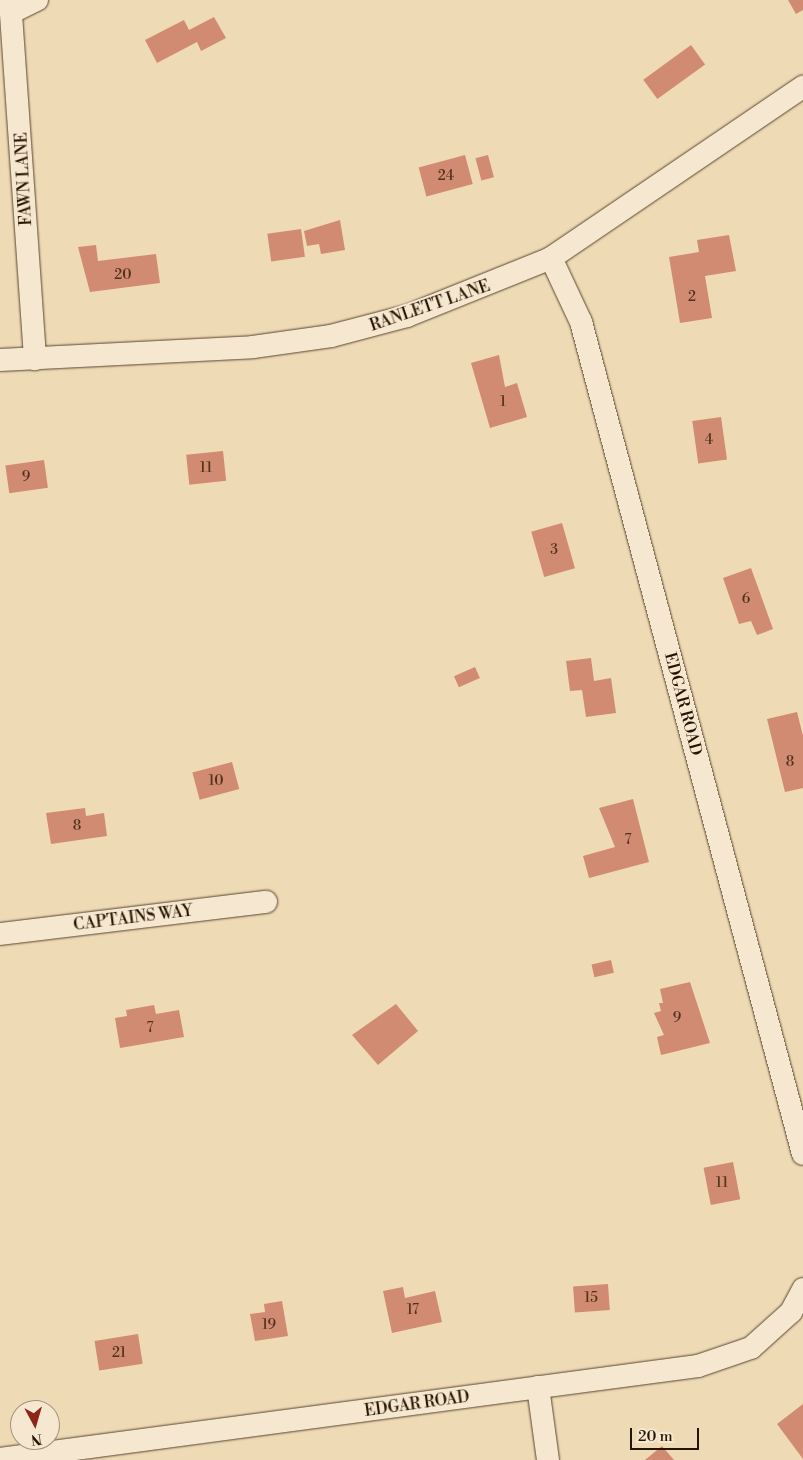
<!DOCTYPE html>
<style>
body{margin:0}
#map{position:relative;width:803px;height:1460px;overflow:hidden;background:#efdab6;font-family:"Libre Bodoni",serif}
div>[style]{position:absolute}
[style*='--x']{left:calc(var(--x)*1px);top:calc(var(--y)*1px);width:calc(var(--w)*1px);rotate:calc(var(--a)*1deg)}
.building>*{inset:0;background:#d08b72;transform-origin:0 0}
.roads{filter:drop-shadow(0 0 1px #58462e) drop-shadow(0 0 1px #58462e)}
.minor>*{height:22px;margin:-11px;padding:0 11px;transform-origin:11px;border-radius:11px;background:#f5e7d0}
span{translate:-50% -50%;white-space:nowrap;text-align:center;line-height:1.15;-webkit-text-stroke:4px #f5e7d0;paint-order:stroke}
.number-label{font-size:14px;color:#50321d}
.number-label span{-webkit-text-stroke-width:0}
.street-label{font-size:16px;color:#251401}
.north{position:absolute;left:10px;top:1400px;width:50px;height:50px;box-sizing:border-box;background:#f5e7d0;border:1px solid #a2937d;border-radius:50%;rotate:174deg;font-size:14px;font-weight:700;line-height:20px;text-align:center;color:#251401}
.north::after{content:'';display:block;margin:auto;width:18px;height:22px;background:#8f2418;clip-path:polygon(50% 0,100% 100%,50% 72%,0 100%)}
.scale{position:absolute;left:630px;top:1428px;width:69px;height:22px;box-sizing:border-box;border:2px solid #251401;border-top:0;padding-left:6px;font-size:15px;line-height:18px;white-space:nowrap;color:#251401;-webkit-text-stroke:4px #f5e7d0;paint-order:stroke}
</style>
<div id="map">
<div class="building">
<div style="clip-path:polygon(788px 0,803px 0,803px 10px,796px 14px)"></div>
<div style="clip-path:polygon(214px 17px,226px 38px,201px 51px,197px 42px,157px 63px,145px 40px,184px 20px,189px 30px)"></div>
<div style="left:691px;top:45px;width:24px;height:59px;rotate:54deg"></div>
<div style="left:465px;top:155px;width:30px;height:48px;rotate:75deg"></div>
<div style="left:488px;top:155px;width:23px;height:13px;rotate:75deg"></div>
<div style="clip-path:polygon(340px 220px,345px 250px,321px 254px,319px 244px,307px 246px,304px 231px)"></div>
<div style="left:301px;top:229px;width:28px;height:34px;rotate:82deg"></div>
<div style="clip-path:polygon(729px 235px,736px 271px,705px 276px,712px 318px,680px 323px,669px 257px,699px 252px,697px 240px)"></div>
<div style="clip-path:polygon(96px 245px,98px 261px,156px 254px,160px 283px,90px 292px,78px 247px)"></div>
<div style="clip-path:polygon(499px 355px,505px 387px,517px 383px,527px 417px,490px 428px,471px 363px)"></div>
<div style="left:721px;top:417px;width:43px;height:29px;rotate:82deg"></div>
<div style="left:223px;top:451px;width:30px;height:37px;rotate:84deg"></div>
<div style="left:44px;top:460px;width:28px;height:39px;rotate:82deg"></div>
<div style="left:562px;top:523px;width:47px;height:32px;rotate:74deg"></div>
<div style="clip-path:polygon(751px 568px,773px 629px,757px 635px,751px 621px,739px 624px,723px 578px)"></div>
<div style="clip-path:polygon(591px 658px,594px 681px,611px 678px,616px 713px,586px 717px,582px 690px,570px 691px,566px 661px)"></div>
<div style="left:475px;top:667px;width:12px;height:23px;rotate:66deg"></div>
<div style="clip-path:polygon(797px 712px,803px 736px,803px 788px,785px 792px,767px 719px)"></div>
<div style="left:232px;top:762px;width:28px;height:41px;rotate:75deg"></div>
<div style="clip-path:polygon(633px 799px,649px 862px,589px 878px,583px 856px,615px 847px,599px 808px)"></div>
<div style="clip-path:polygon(85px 808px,86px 816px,104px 813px,107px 836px,51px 844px,46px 813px)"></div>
<div style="left:611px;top:960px;width:13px;height:20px;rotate:77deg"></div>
<div style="clip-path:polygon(690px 982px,710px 1043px,661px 1055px,657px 1037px,664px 1035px,654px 1013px,661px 1011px,659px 1003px,663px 1003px,660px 989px)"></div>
<div style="clip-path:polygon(396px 1004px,418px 1031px,378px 1065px,352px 1035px)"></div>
<div style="clip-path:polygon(154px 1005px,156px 1014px,179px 1010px,184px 1037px,120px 1048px,115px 1018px,127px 1016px,126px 1010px)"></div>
<div style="left:733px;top:1162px;width:38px;height:30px;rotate:79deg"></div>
<div style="left:608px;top:1284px;width:26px;height:35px;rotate:86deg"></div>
<div style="clip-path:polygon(403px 1287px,405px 1298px,435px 1291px,442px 1322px,392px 1333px,383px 1291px)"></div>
<div style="clip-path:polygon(282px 1301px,288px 1336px,255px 1341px,250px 1314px,265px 1312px,264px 1304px)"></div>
<div style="left:138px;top:1334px;width:30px;height:44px;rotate:81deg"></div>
<div style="clip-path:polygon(803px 1404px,803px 1459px,777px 1424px)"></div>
<div style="clip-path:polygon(662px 1446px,674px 1460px,645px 1460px)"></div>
</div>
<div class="roads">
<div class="minor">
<div style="--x:10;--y:0;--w:360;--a:86"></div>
<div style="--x:12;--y:12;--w:28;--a:-26"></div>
<div style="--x:551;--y:258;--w:71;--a:64.9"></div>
<div style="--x:581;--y:322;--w:861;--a:75.06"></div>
<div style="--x:0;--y:360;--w:253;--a:-2.9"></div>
<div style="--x:253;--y:347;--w:79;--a:-8"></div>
<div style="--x:331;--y:336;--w:79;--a:-14.7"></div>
<div style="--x:407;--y:316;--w:155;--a:-21.9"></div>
<div style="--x:551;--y:258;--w:305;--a:-34.2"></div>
<div style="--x:0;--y:934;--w:268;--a:-6.9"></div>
<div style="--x:538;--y:1387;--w:74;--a:82.2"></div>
<div style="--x:0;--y:1459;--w:704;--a:-7.59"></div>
<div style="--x:698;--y:1366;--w:56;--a:-18.8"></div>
<div style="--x:751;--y:1348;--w:54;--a:-42"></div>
<div style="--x:791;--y:1312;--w:26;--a:-62"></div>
</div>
</div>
<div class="number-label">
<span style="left:446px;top:176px">24</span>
<span style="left:123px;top:275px">20</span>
<span style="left:692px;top:297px">2</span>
<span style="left:503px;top:402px">1</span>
<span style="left:709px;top:440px">4</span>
<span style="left:206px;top:468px">11</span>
<span style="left:26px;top:477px">9</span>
<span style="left:554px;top:550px">3</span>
<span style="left:746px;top:599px">6</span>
<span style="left:790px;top:762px">8</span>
<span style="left:216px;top:781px">10</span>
<span style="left:77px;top:826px">8</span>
<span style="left:628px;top:840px">7</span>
<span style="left:677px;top:1018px">9</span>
<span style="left:150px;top:1028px">7</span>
<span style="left:722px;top:1183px">11</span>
<span style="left:591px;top:1298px">15</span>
<span style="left:413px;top:1310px">17</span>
<span style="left:269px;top:1325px">19</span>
<span style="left:119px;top:1353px">21</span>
</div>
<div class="street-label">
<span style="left:24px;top:179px;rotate:-93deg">FAWN LANE</span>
<span style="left:430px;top:306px;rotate:-19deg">RANLETT LANE</span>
<span style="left:683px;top:704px;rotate:75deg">EDGAR ROAD</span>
<span style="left:133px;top:918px;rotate:-7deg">CAPTAINS WAY</span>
<span style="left:417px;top:1404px;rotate:-8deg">EDGAR ROAD</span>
</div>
<div class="north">N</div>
<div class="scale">20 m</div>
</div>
